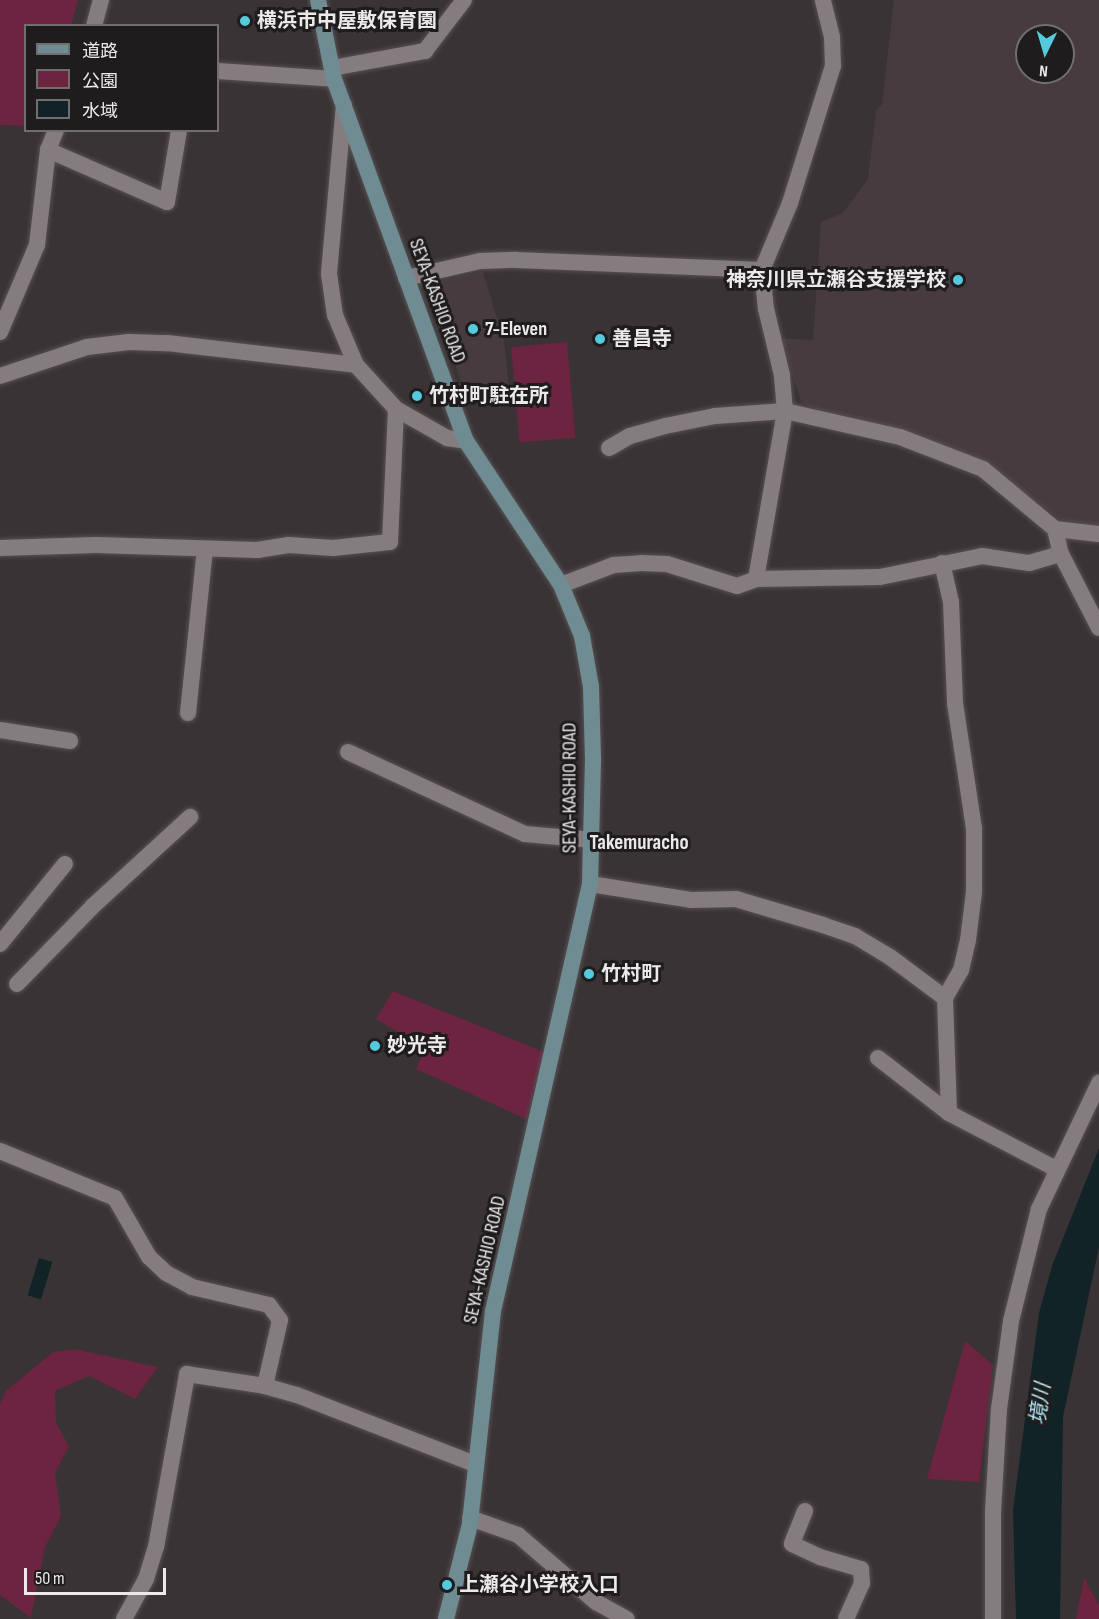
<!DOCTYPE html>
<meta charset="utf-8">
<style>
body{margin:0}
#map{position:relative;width:1099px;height:1619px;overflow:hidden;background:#393335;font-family:"Sofia Sans Condensed","Noto Sans JP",sans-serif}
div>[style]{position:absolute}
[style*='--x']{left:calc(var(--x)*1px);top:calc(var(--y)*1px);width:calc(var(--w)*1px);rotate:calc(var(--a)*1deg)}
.built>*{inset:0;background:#483b3f}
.green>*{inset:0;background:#6c2440;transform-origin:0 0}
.water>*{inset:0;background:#112327;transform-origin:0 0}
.roads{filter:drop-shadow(0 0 2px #565152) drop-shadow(0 0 2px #565152)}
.minor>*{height:16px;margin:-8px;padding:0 8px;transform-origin:8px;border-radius:8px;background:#847c7e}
.secondary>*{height:16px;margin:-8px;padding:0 8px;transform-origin:8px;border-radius:8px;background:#6f8c93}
.dots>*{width:16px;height:16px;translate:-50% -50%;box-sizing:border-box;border:3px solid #1f1c1d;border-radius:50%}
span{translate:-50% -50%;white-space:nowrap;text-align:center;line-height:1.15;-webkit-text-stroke:6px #1f1c1d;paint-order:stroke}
.poi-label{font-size:20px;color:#ede9ea;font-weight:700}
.left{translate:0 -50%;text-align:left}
.right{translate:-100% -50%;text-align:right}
.street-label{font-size:20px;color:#ede9ea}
.neighbourhood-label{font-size:21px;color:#ede9ea;font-weight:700}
.water-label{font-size:21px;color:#aeeaf6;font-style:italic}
.legend{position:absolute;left:24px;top:24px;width:195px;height:108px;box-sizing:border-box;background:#1f1c1d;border:2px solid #716e6f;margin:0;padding:8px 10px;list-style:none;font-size:18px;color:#ede9ea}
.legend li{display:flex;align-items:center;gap:12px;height:30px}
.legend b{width:30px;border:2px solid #716e6f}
.north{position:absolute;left:1015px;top:24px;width:60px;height:60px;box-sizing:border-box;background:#1f1c1d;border:2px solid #716e6f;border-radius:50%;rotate:185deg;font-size:16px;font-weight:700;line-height:24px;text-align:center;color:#ede9ea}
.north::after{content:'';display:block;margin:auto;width:21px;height:27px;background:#55cadf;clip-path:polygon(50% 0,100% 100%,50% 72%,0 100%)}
.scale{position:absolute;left:24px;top:1568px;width:142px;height:27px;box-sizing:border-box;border:3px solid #ede9ea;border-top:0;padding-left:8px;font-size:18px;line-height:21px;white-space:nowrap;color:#ede9ea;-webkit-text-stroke:4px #1f1c1d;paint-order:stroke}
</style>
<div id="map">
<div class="built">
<div style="clip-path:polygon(evenodd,894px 0,1099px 0,1099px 526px,1064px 522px,984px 463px,901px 430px,809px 407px,801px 401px,780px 338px,813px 340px,821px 222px,843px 213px,868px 179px,876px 111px,882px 104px,894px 0,1027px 36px,1063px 36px,1063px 72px,1027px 72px,1027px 36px)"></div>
<div style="clip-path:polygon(483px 272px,504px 342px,509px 387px,465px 393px,427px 284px)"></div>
</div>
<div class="green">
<div style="clip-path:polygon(0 0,78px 0,71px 25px,26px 26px,25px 126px,0 125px)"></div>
<div style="left:567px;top:342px;width:96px;height:56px;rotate:85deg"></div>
<div style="clip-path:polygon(393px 991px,544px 1052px,526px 1119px,416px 1069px,425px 1048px,376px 1019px)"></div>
<div style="clip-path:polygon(965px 1341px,993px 1365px,979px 1482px,927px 1479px)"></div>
<div style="clip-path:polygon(74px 1349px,158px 1367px,135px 1399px,89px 1376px,55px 1391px,56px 1423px,69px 1446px,55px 1473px,61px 1516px,45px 1547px,31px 1618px,0 1595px,0 1404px,6px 1391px,53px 1352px)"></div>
<div style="clip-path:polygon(1084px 1578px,1099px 1605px,1099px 1619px,1076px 1619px)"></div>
</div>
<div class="water">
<div style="clip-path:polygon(1099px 1148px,1099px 1247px,1063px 1417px,1060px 1619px,1016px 1619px,1013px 1510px,1039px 1313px,1052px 1266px)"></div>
<div style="left:39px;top:1258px;width:14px;height:39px;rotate:17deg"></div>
</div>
<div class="roads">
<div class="minor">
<div style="--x:94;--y:26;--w:27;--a:-75"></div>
<div style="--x:332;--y:68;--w:95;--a:-10.4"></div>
<div style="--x:425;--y:51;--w:64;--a:-52.6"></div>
<div style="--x:218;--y:71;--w:116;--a:3.9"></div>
<div style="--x:344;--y:105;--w:170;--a:95.1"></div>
<div style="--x:329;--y:274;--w:41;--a:81.7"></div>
<div style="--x:335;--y:315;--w:54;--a:67.2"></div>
<div style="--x:48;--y:150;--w:130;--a:23.6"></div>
<div style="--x:167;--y:202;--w:73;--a:-80.5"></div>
<div style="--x:406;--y:278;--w:76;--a:-12.9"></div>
<div style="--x:480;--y:261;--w:36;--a:-2"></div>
<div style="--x:516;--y:260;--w:246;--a:2.3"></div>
<div style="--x:0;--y:332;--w:95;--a:-67"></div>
<div style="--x:37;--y:245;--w:96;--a:-83.4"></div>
<div style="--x:48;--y:150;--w:22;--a:-68"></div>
<div style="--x:0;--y:376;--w:92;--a:-18.4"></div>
<div style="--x:87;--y:347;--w:42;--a:-6.8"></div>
<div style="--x:129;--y:342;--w:38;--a:2"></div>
<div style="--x:167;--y:343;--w:190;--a:6.6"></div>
<div style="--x:356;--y:365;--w:59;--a:47.7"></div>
<div style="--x:396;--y:409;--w:59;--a:29.6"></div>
<div style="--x:447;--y:438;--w:19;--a:9"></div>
<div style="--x:609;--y:448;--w:24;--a:-30"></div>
<div style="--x:630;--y:436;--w:36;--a:-16"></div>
<div style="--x:665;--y:426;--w:51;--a:-11.3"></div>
<div style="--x:715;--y:416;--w:70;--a:-4.1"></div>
<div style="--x:785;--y:411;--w:118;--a:12.7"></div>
<div style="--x:900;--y:437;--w:89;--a:21.1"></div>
<div style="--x:983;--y:469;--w:94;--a:39.8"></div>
<div style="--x:1055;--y:529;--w:26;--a:77"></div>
<div style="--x:1061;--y:554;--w:83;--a:62.8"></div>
<div style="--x:1055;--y:529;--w:44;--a:6.5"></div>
<div style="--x:0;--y:548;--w:96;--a:-1.8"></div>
<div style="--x:96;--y:545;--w:161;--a:1.8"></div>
<div style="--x:257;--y:550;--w:32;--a:-9"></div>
<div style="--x:289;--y:545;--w:44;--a:3.9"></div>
<div style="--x:333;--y:548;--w:57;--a:-6"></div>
<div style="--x:390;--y:542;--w:133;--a:-87.4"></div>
<div style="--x:942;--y:563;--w:40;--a:77"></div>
<div style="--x:951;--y:602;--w:101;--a:87.7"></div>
<div style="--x:955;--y:703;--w:126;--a:81.4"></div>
<div style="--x:974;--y:828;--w:64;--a:90"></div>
<div style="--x:974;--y:892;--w:48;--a:97.1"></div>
<div style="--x:968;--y:940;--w:31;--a:103"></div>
<div style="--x:961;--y:970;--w:32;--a:120"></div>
<div style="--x:945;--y:998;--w:115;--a:88"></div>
<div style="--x:756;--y:579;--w:170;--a:-80.2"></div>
<div style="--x:785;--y:411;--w:36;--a:-95"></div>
<div style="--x:782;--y:375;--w:68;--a:-103.6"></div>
<div style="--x:766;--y:309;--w:39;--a:-96"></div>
<div style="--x:762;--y:270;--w:73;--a:-67.3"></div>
<div style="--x:790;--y:203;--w:144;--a:-72.6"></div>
<div style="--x:833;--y:66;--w:29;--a:-92"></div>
<div style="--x:832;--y:37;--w:38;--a:-104"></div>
<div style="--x:561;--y:585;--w:57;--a:-20.7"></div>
<div style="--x:614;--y:565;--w:27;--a:-4"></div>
<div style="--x:641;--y:563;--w:26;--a:2"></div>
<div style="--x:667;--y:564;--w:73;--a:17.4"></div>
<div style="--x:737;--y:586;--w:20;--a:-20"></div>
<div style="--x:756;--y:579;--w:124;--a:-0.9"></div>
<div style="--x:880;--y:577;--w:104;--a:-11.6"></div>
<div style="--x:982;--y:556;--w:48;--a:8.5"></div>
<div style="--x:1029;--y:563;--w:33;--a:-16"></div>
<div style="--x:188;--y:713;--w:165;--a:-84.1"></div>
<div style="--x:0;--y:730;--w:71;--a:8.9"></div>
<div style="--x:348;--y:752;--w:195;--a:24.9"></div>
<div style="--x:525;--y:834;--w:68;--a:5"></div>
<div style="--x:590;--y:884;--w:102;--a:9"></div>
<div style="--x:691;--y:900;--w:45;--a:-1.3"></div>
<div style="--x:736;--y:899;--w:91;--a:16.6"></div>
<div style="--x:823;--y:925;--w:34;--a:19"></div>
<div style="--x:855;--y:936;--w:41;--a:31"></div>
<div style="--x:890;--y:957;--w:69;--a:36.7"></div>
<div style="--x:0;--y:944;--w:103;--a:-50.9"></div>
<div style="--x:17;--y:984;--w:109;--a:-45.7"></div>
<div style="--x:93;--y:906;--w:132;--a:-42.5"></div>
<div style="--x:878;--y:1058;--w:90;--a:37.8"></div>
<div style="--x:949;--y:1113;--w:121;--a:27.6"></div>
<div style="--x:0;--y:1151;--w:124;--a:22.2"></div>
<div style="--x:115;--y:1198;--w:68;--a:60"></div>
<div style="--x:149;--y:1257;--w:23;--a:43"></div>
<div style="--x:166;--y:1273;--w:30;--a:28"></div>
<div style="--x:192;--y:1287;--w:79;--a:13.2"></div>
<div style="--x:269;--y:1305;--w:19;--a:54"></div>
<div style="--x:280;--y:1320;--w:68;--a:102.8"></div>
<div style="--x:265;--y:1386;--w:33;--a:16"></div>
<div style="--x:297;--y:1395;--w:191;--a:21.2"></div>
<div style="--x:805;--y:1511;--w:35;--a:112"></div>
<div style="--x:792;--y:1544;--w:31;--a:25"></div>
<div style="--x:820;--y:1557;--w:43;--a:16.3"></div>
<div style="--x:861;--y:1569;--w:14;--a:86"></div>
<div style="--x:862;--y:1583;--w:39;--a:114"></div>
<div style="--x:470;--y:1518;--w:51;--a:19.5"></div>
<div style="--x:518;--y:1535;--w:103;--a:40.7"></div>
<div style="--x:596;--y:1602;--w:35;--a:29"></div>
<div style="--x:124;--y:1619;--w:46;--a:-61.2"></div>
<div style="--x:146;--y:1579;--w:34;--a:-73"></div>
<div style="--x:156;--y:1547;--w:176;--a:-79.8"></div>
<div style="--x:187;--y:1374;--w:79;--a:8.7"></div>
<div style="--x:993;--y:1619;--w:107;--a:-90"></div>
<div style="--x:993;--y:1512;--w:103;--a:-86.7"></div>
<div style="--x:999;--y:1409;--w:89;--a:-82.2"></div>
<div style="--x:1011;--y:1321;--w:115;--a:-76"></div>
<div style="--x:1039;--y:1209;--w:140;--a:-64.5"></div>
</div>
<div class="secondary">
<div style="--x:318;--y:0;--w:81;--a:78.6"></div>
<div style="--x:334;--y:79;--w:385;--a:70"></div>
<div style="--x:466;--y:441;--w:173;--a:56.6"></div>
<div style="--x:561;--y:585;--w:55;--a:67.6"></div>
<div style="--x:582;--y:636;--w:52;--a:80"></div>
<div style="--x:591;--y:687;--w:73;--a:88.4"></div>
<div style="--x:593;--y:760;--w:124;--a:91.4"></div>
<div style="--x:590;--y:884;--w:438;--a:102.8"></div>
<div style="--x:493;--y:1311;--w:214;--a:96.2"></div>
<div style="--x:470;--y:1524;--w:98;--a:104.2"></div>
</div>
</div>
<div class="dots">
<div style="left:245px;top:21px;background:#55cadf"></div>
<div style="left:958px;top:280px;background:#55cadf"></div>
<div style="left:473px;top:329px;background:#55cadf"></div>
<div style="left:600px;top:339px;background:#55cadf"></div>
<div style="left:417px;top:396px;background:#55cadf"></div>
<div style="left:589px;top:974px;background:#55cadf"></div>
<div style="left:375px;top:1046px;background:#55cadf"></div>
<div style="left:447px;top:1585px;background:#55cadf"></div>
</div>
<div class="poi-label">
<span class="left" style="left:257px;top:21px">横浜市中屋敷保育園</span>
<span class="right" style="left:946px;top:280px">神奈川県立瀬谷支援学校</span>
<span class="left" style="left:485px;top:329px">7-Eleven</span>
<span class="left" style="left:612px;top:339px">善昌寺</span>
<span class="left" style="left:429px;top:396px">竹村町駐在所</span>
<span class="left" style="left:601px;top:974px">竹村町</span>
<span class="left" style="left:387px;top:1046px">妙光寺</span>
<span class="left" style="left:459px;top:1585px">上瀬谷小学校入口</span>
</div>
<div class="street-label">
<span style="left:437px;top:301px;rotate:70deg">SEYA-KASHIO ROAD</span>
<span style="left:570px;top:788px;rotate:-90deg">SEYA-KASHIO ROAD</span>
<span style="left:485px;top:1260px;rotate:-77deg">SEYA-KASHIO ROAD</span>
</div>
<div class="neighbourhood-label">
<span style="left:639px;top:843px">Takemuracho</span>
</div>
<div class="water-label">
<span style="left:1041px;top:1404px;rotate:-82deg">境川</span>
</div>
<ul class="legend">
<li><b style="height:8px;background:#6f8c93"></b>道路</li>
<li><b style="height:16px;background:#6c2440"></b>公園</li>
<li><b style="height:16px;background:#112327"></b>水域</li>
</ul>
<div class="north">N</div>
<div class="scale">50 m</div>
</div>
